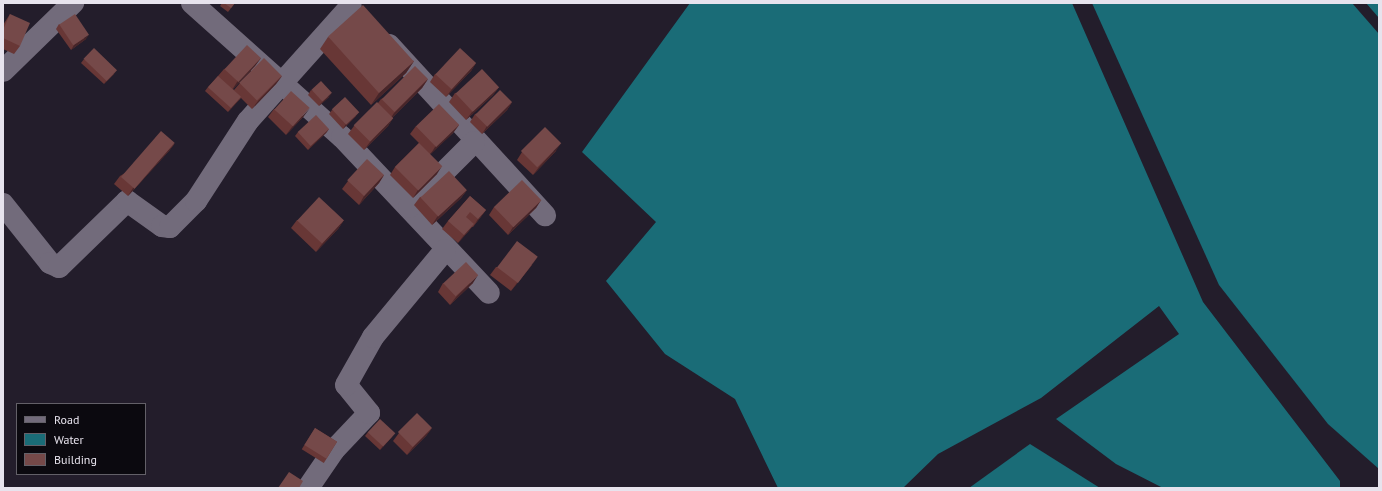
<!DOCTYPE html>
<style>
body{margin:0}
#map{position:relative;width:1382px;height:491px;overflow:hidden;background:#231d2b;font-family:"PT Sans",sans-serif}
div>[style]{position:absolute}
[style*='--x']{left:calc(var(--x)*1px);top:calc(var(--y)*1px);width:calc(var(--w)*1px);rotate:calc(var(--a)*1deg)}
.water>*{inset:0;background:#1a6c77}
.minor>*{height:22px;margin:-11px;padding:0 11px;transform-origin:11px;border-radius:11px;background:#726b7b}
.wall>*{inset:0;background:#683736;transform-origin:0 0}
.shaded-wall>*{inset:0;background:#462529}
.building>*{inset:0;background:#754949;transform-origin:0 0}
span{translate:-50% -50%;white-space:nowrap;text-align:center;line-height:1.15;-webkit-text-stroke:4px #0b090f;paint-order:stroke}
.frame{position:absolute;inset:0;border:4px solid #e7e3ed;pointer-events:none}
.legend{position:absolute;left:16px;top:403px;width:130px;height:72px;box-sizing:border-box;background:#0b090f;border:1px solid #636068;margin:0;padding:5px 7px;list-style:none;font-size:12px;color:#e7e3ed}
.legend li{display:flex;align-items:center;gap:8px;height:20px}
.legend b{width:20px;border:1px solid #636068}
</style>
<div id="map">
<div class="water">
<div style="clip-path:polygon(690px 3px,1072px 3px,1203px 302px,1340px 481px,1340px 488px,1163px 488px,1116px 464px,1056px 419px,1179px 334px,1159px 306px,1041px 398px,938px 454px,903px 488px,778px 488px,735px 399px,665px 354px,606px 281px,656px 222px,582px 152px)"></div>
<div style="clip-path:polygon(1092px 3px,1352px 3px,1379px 34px,1379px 469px,1328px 424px,1219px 285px)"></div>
<div style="clip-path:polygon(1366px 3px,1379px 3px,1379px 18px)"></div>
<div style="clip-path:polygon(1030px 444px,1100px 488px,969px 488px)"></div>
</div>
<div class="minor">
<div style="--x:192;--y:3;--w:201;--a:41.8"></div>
<div style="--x:342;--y:137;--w:214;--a:46.7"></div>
<div style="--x:389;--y:45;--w:231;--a:47.5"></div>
<div style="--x:3;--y:71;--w:98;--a:-44.2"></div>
<div style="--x:3;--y:204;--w:75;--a:51.5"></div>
<div style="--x:50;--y:263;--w:10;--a:24"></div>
<div style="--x:59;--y:267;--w:95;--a:-44.1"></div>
<div style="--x:127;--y:201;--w:43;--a:35.5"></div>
<div style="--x:162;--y:226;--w:8;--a:7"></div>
<div style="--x:170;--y:227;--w:37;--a:-45"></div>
<div style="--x:196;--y:201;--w:95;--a:-57"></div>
<div style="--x:248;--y:121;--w:154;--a:-48.2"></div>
<div style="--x:409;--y:207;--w:92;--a:-45"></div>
<div style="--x:308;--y:488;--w:46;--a:-55.6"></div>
<div style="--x:334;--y:450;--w:51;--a:-46.6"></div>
<div style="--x:369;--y:413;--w:36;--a:-129"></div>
<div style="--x:346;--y:385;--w:55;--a:-60.6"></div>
<div style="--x:373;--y:337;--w:113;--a:-50.4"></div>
</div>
<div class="wall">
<div style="clip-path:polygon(222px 3px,235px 3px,228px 12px,220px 6px)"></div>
<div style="clip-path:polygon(10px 14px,20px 46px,14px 54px,3px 49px,3px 25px)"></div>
<div style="clip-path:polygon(59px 24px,86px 39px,71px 50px,56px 29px)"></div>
<div style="clip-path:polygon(328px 37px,414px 61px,406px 73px,371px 105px,320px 49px)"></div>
<div style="clip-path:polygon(261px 58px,255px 66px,233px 89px,234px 90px,240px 83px,282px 76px,276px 84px,252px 109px,241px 98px,228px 112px,205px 91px,208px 87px,218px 76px,224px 69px)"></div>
<div style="clip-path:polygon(84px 59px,114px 74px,104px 84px,81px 63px)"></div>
<div style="clip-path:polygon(476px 63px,471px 71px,446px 97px,430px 82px,435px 74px)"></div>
<div style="clip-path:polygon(428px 79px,422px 88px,393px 117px,393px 118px,388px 126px,364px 150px,348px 134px,354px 126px,378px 103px,381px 99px)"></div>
<div style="clip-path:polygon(499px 87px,493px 95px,466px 120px,449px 102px,455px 93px)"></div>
<div style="clip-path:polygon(311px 90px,329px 97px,319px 106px,308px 95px)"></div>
<div style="clip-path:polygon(512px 102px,507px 110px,482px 134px,470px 122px,475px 114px)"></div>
<div style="clip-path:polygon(274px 109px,304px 116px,286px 135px,268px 117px)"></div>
<div style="clip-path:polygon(332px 110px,356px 116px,343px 129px,329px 114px)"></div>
<div style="clip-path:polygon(459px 125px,453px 133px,430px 154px,437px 174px,413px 198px,390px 175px,395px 167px,419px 143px,410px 134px,416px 126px)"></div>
<div style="clip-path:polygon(329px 129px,326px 133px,308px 150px,295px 136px,298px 132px)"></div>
<div style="clip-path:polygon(175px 143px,169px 151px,128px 196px,114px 184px,120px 176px)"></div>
<div style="clip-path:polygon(556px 151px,533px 175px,517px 160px,522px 152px)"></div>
<div style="clip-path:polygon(384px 175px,379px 183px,359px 205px,342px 189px,348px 181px)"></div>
<div style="clip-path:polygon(467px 190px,461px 198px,432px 225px,414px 205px,420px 197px)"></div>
<div style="clip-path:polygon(470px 196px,486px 210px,480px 218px,473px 227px,472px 227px,468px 232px,458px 243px,442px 229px,448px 221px)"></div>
<div style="clip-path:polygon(541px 200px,536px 208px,508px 235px,489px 215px,494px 207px)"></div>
<div style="clip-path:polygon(297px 220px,344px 220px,338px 229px,316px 252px,291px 228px)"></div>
<div style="clip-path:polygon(532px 265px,511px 291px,490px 275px,496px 267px)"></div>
<div style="clip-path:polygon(443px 283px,473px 283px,450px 305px,438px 292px)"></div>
<div style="left:315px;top:428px;width:26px;height:25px;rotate:32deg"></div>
<div style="clip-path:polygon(432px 428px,426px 436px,407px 455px,393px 441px,399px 433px)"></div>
<div style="clip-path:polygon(368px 432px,392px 437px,380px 450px,365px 436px)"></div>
</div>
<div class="shaded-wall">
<div style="clip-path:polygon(89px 35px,86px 39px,71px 50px,74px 45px)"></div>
<div style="clip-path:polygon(261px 58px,255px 66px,232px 90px,237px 82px)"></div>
<div style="clip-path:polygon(414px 61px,406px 73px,371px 105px,379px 93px)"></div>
<div style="clip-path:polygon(476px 63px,471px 71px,446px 97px,452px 89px)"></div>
<div style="clip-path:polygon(117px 70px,114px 74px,104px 84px,107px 80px)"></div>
<div style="clip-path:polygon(282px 76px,276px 84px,252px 109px,258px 101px)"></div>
<div style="clip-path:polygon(428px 79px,422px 88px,389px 121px,394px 113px)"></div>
<div style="clip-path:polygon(499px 87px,493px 95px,466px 120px,472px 112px)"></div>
<div style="clip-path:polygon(332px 93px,329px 97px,319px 106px,322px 102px)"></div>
<div style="clip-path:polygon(241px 97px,238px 101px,228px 112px,231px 108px)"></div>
<div style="clip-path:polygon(512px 102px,507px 110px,482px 134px,487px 126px)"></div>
<div style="clip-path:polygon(310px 108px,304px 116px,286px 135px,292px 127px)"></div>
<div style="clip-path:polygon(359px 112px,356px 116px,343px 129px,346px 124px)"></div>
<div style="clip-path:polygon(393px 118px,388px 126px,364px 150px,370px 142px)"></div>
<div style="clip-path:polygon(459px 125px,453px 133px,430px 155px,435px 147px)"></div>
<div style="clip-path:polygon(329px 129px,326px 133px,308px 150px,311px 146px)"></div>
<div style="clip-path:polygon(175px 143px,169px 151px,128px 196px,133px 188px)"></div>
<div style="clip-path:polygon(561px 143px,556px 151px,533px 175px,539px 167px)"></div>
<div style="clip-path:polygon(442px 166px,437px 174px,413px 198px,418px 190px)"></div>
<div style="clip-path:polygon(384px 175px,379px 183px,359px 205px,364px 196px)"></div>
<div style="clip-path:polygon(467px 190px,461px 198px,432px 225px,437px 217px)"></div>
<div style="clip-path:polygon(541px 200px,536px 208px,508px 235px,513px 227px)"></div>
<div style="clip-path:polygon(486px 210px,480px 218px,473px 227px,478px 219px)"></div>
<div style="clip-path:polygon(344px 220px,338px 229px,316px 252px,322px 244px)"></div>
<div style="clip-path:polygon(474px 224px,468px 232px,458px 243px,464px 235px)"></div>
<div style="clip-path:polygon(538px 257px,532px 265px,511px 291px,517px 283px)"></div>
<div style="clip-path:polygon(478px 275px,473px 283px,450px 305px,456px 297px)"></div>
<div style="clip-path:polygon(432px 428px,426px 436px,407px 455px,413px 447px)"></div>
<div style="clip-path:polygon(395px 433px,392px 437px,380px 450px,383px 446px)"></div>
</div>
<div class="building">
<div style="clip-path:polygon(224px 3px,235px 3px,231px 8px)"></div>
<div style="left:363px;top:5px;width:76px;height:47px;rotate:48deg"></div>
<div style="clip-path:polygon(10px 14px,30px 23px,20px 46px,3px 38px,3px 30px)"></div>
<div style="left:75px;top:14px;width:25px;height:19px;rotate:56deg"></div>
<div style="left:247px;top:45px;width:19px;height:33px;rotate:43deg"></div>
<div style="left:94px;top:48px;width:32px;height:15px;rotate:44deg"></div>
<div style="left:460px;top:48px;width:22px;height:36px;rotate:43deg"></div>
<div style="left:264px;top:58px;width:25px;height:35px;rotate:45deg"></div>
<div style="left:415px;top:66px;width:18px;height:47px;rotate:45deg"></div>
<div style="left:482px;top:69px;width:25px;height:36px;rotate:47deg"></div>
<div style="left:218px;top:76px;width:31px;height:15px;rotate:42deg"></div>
<div style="left:321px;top:81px;width:16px;height:13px;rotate:47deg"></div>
<div style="left:500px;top:90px;width:17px;height:35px;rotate:45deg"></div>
<div style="left:291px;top:91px;width:25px;height:25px;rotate:42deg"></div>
<div style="left:345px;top:97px;width:21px;height:18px;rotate:47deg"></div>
<div style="left:377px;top:102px;width:23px;height:33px;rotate:45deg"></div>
<div style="left:439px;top:104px;width:29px;height:32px;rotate:46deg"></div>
<div style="left:316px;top:115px;width:19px;height:25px;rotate:47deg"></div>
<div style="left:545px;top:127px;width:23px;height:34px;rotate:45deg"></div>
<div style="left:161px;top:131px;width:18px;height:61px;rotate:41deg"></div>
<div style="left:419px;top:143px;width:33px;height:34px;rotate:45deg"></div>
<div style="left:367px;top:159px;width:23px;height:29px;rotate:43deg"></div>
<div style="left:449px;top:171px;width:26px;height:39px;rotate:47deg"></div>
<div style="left:522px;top:180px;width:28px;height:39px;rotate:46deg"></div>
<div style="clip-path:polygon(470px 196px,486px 210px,478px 219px,470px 212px,466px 217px,474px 224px,464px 235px,448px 221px)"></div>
<div style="left:319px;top:197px;width:34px;height:32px;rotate:43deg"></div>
<div style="left:517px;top:241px;width:26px;height:33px;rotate:37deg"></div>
<div style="left:466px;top:262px;width:18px;height:31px;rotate:47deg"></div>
<div style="left:417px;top:413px;width:21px;height:27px;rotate:45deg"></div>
<div style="left:380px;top:419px;width:21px;height:18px;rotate:43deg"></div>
<div style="left:315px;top:428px;width:26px;height:20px;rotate:32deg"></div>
<div style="clip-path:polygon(289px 472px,303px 481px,299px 488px,278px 488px)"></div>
</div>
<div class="frame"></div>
<ul class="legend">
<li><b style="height:5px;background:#726b7b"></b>Road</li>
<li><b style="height:11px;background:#1a6c77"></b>Water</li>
<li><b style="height:11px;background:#754949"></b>Building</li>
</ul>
</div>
